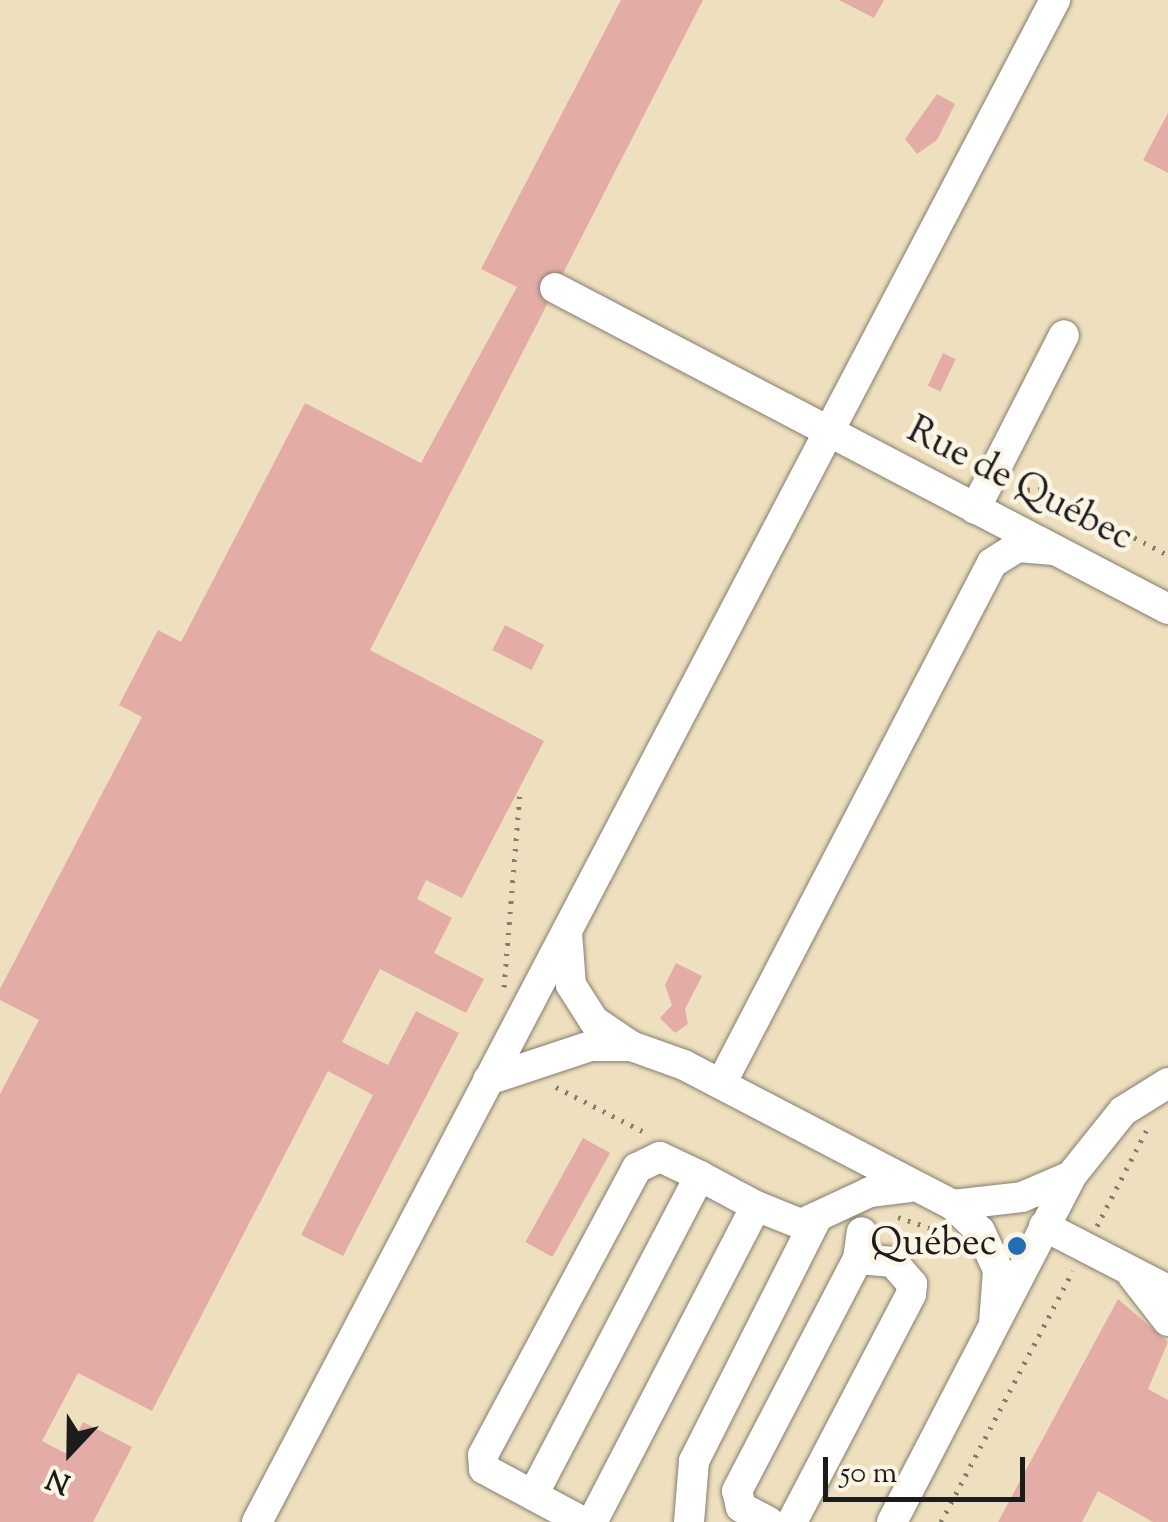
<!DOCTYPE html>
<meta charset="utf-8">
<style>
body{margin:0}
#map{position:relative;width:1168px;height:1522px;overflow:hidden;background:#eee0bf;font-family:"Sorts Mill Goudy",serif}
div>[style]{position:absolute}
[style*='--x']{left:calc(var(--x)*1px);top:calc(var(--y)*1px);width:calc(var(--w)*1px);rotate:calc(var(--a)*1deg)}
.building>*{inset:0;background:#e4aca6;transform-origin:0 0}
.path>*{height:5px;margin-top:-2.5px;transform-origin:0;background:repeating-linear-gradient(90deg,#857e6e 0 2.5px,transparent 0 10.5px)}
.roads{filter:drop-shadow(0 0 2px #857e6e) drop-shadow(0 0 2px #857e6e)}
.minor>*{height:30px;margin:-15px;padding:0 15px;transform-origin:15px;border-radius:15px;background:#fff}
.dots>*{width:28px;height:28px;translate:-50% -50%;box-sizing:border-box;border:5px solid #fcf5e5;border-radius:50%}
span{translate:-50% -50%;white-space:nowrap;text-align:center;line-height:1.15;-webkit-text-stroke:9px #fcf5e5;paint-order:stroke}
.street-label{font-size:38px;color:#1c1c1c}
.poi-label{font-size:38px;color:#1c1c1c}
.right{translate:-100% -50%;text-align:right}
.north{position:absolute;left:20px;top:1402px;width:100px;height:100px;-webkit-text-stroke:8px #fcf5e5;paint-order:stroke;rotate:202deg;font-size:28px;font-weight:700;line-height:40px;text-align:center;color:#1c1c1c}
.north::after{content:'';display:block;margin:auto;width:35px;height:45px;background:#1c1c1c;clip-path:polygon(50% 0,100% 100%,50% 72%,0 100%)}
.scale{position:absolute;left:823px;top:1457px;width:202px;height:45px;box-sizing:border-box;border:5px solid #1c1c1c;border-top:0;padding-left:12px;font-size:30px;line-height:35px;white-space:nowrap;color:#1c1c1c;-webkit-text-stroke:8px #fcf5e5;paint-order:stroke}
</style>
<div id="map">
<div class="building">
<div style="clip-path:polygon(621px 0,703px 0,370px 650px,544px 741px,462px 898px,426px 880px,417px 899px,452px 918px,434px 953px,484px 979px,466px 1013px,380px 969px,342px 1042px,388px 1065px,416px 1011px,459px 1033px,343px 1256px,301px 1235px,373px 1095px,328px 1071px,152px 1411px,78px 1373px,42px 1441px,67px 1454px,83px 1422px,132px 1447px,93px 1522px,0 1522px,0 1094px,39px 1020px,0 1000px,0 989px,142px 717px,119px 705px,158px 630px,181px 642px,305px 403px,421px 463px,517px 287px,481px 269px)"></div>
<div style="clip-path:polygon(839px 0,884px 0,874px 18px)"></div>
<div style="clip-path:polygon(937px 94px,955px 104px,937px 140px,917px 154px,905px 139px)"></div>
<div style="clip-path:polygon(1168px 113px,1168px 173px,1143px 160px)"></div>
<div style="left:943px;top:353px;width:14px;height:36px;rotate:25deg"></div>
<div style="left:505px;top:625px;width:44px;height:28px;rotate:27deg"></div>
<div style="clip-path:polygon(676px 963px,702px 976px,685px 1009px,688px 1024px,675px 1033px,660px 1018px,672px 1005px,665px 985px)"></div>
<div style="left:583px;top:1138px;width:31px;height:119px;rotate:29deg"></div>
<div style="clip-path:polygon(1118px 1299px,1168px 1342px,1148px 1389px,1168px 1400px,1168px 1522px,1153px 1522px,1098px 1491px,1082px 1522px,998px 1522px)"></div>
</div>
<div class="path">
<div style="--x:1017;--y:490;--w:24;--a:-2"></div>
<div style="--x:1041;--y:489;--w:143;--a:27.5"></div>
<div style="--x:504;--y:987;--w:195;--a:-85.3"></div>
<div style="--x:556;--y:1087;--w:99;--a:27.1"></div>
<div style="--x:898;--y:1217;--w:43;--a:18.9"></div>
<div style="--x:1097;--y:1226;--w:109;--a:-62.7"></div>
<div style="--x:941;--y:1522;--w:284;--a:-62.3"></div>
</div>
<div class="roads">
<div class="minor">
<div style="--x:555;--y:288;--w:692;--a:27.64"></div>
<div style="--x:975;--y:509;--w:195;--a:-62.9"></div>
<div style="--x:567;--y:932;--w:53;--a:85.7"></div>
<div style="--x:571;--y:985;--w:43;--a:57.4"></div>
<div style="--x:594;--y:1021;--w:45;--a:34"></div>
<div style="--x:488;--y:1080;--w:108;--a:-18.3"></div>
<div style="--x:591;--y:1046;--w:40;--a:0"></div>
<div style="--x:631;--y:1046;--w:56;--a:19.7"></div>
<div style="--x:684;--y:1065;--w:303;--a:27.5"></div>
<div style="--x:953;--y:1205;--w:37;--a:44"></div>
<div style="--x:980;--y:1231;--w:43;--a:65.2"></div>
<div style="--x:998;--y:1270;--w:53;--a:94.3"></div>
<div style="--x:721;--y:1084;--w:587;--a:-62.52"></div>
<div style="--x:992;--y:563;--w:31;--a:-32"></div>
<div style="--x:1018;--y:547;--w:33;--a:5"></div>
<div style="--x:953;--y:1205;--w:69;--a:-6.6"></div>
<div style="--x:1022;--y:1197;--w:53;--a:-23.2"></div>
<div style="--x:756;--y:1206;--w:48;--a:21.8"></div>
<div style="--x:801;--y:1224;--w:76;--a:-24.9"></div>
<div style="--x:870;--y:1192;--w:40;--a:-7.1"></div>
<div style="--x:1044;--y:1226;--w:140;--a:27.3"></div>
<div style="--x:1133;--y:1276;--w:57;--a:52.1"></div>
<div style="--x:533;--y:1495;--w:360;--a:-62.4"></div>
<div style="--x:700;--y:1176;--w:64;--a:28.2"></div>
<div style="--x:756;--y:1206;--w:356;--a:117.4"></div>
<div style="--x:257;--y:1522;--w:1719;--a:-62.33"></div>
<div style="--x:583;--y:1522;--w:112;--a:-151.8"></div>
<div style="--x:484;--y:1469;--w:14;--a:-94"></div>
<div style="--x:483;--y:1455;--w:326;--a:-61.8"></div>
<div style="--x:637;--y:1168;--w:25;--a:-26"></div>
<div style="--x:660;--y:1157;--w:44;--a:25.4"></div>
<div style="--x:689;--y:1522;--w:61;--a:-85.3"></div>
<div style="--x:694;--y:1461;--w:270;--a:-63.2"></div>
<div style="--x:769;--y:1522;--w:32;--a:-152"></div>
<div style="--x:741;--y:1507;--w:16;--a:-104"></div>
<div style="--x:737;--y:1491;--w:262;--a:-62.5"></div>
<div style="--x:858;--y:1259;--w:27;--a:-82"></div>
<div style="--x:792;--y:1522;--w:257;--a:-62.4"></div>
<div style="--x:911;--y:1294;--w:10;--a:-84"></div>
<div style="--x:912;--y:1284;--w:29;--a:-131"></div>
<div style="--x:893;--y:1262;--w:35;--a:-175"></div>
<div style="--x:892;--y:1522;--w:390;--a:-62.6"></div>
<div style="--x:1071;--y:1176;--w:83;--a:-51.3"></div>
<div style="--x:1123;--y:1111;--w:53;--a:-31.9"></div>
</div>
</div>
<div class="dots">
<div style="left:1017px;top:1246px;background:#1f6fb2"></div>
</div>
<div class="street-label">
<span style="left:1019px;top:486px;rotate:27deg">Rue de Québec</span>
</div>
<div class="poi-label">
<span class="right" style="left:997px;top:1246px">Québec</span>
</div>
<div class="north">N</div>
<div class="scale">50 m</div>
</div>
